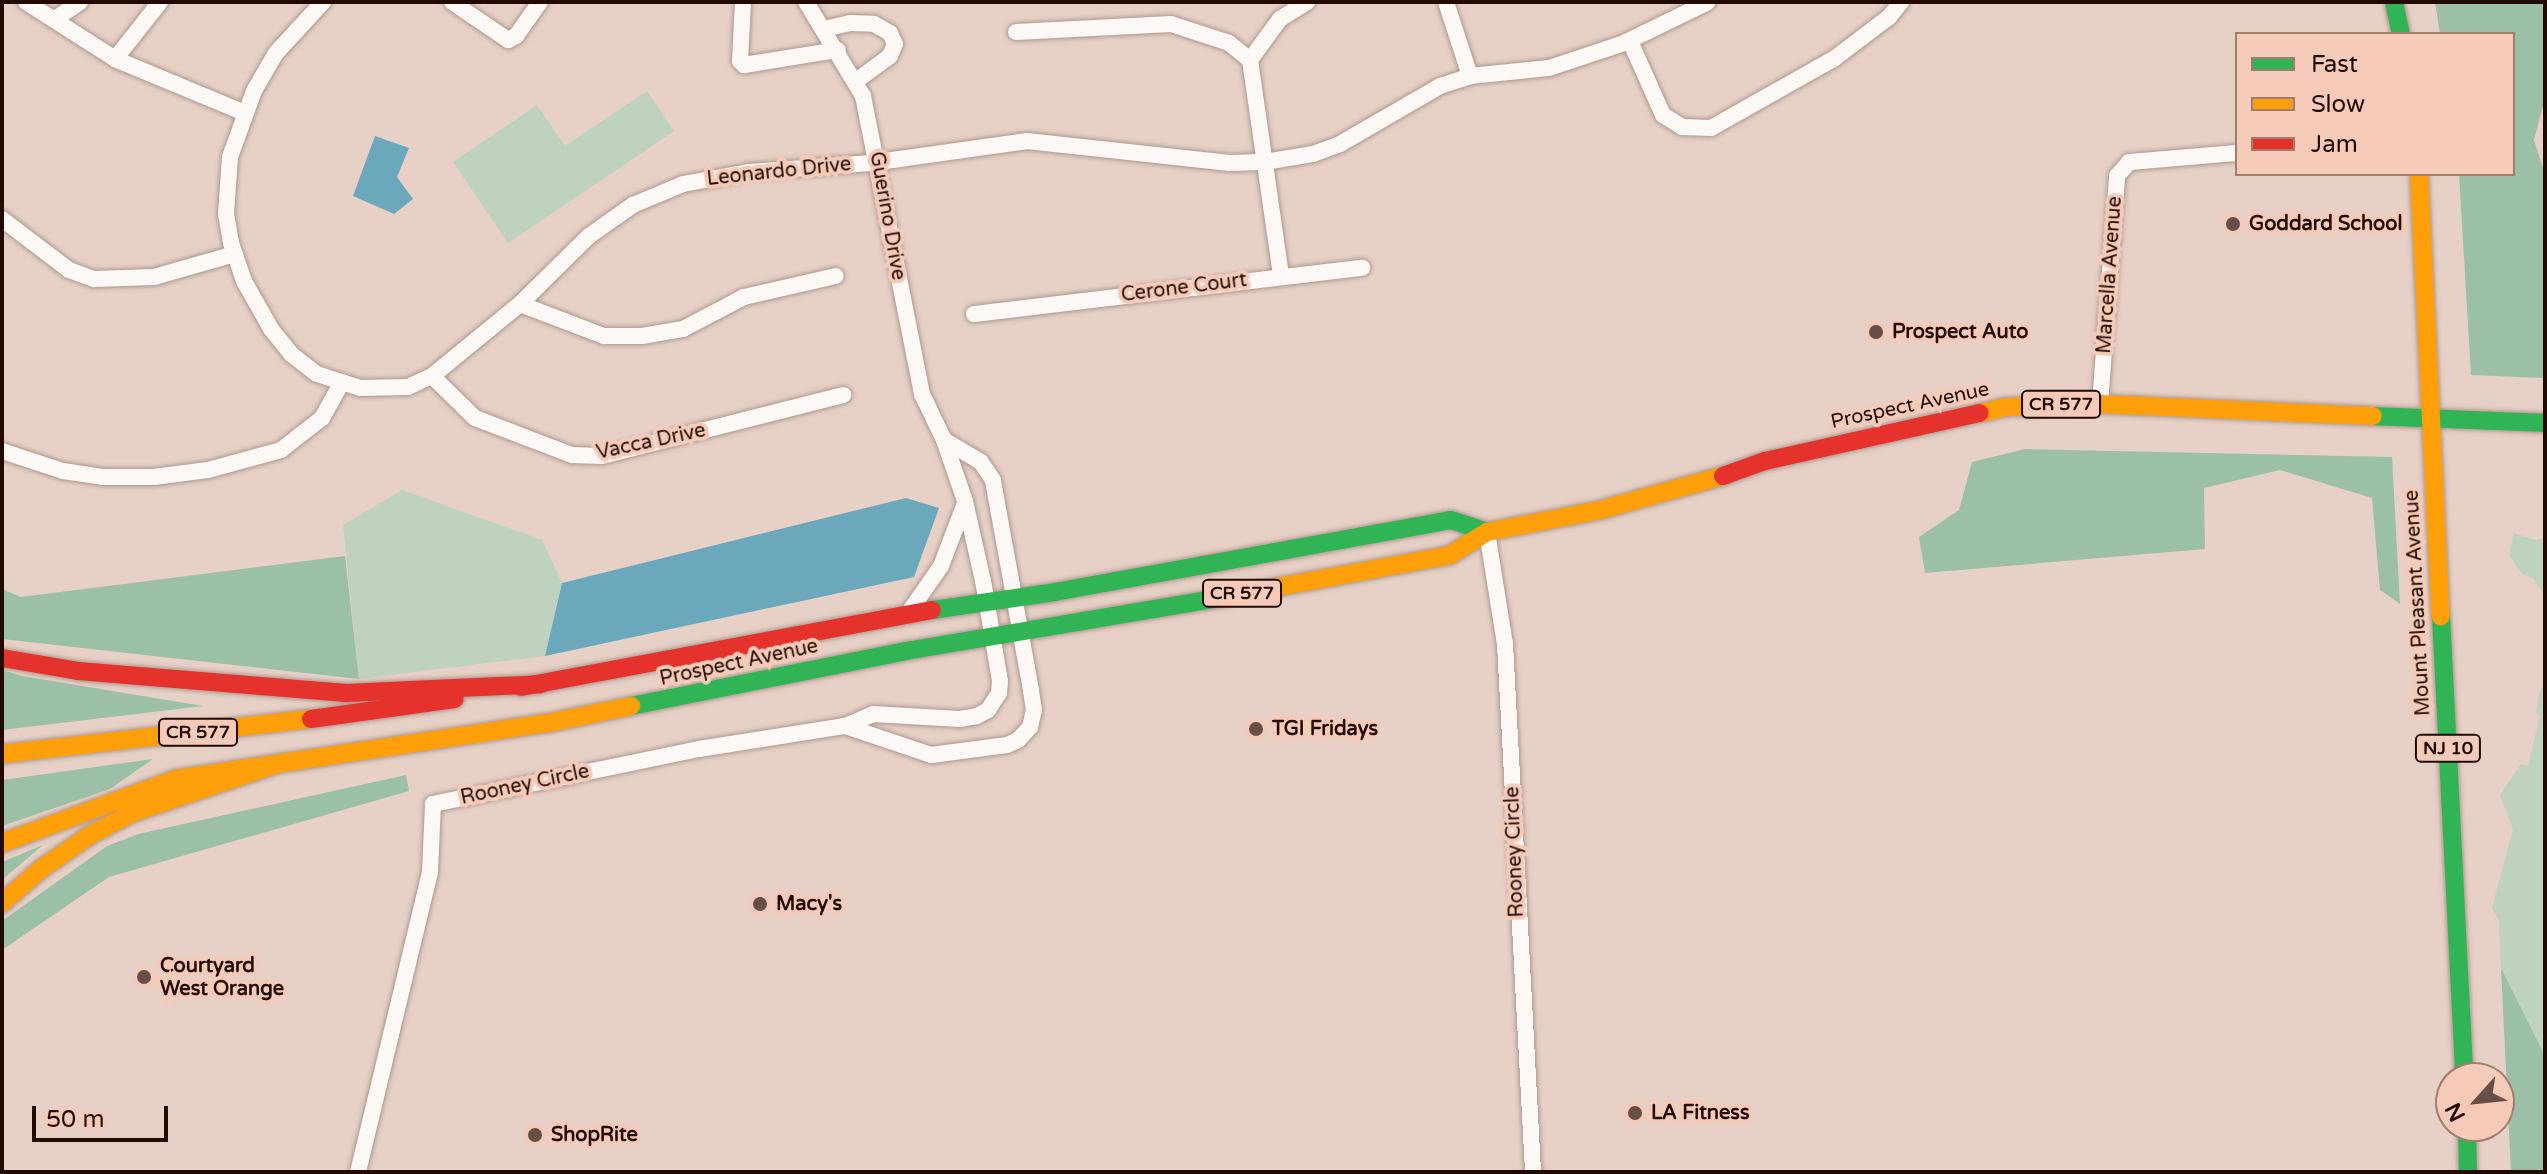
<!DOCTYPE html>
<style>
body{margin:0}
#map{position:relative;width:2547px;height:1174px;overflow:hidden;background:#e7d0c6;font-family:"Varela Round",sans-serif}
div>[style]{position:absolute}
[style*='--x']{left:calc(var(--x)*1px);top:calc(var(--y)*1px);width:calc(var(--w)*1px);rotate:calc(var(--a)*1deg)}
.green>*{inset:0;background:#bed2bf}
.forest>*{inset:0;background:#9cc0a7}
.water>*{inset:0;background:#6ca8bb}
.roads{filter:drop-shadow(0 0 2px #ae988e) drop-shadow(0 0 2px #ae988e)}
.street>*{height:16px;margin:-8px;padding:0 8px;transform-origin:8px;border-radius:8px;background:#fbf8f6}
.fast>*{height:18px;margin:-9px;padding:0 9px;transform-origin:9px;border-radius:9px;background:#30b455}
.slow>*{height:18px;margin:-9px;padding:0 9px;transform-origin:9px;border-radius:9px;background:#ff9f0a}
.jam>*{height:18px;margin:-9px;padding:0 9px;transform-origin:9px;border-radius:9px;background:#e5322d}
.dots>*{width:22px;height:22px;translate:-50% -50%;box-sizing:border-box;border:4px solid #f5cab8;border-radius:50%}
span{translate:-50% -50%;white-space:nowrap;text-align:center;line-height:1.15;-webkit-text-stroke:8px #f5cab8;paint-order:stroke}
.shield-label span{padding:2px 6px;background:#f5cab8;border:2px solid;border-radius:6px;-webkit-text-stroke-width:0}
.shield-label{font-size:18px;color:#220a02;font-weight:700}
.street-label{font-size:20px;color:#220a02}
.poi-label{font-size:20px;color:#220a02;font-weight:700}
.left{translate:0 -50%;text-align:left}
.frame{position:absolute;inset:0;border:4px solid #220a02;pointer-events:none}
.legend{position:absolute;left:2235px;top:32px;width:280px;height:144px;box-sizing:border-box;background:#f5cab8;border:2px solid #a17d6f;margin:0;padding:10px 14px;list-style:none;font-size:24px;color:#220a02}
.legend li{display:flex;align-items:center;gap:16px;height:40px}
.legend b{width:40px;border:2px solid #a17d6f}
.north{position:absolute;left:2435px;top:1062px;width:80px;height:80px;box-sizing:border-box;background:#f5cab8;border:2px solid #a17d6f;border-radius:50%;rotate:243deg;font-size:22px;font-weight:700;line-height:32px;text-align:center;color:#220a02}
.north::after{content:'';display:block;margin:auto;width:28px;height:36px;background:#674f47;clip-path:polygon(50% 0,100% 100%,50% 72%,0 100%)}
.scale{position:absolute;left:32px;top:1106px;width:136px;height:36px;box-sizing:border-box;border:4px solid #220a02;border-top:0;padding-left:10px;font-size:24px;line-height:28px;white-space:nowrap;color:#220a02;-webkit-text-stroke:6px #f5cab8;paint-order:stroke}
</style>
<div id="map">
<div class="green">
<div style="clip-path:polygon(647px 91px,674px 131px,508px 243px,453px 162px,537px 105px,565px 146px)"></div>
<div style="clip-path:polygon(402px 490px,542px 540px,562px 583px,545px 656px,359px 679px,343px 525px)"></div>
<div style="clip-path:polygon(2514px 533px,2535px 540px,2545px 538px,2545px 597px,2533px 578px,2523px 575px,2509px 555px)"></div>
<div style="clip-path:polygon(2545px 679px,2545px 1067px,2501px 968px,2499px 920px,2492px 908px,2513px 829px,2500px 795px,2521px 764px,2528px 766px,2540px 716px,2536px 713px,2539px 694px)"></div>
</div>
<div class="forest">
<div style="clip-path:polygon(2435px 2px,2545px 2px,2545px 98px,2534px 140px,2545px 174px,2545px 378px,2471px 375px,2459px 174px,2513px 174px,2513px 34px,2440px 34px)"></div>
<div style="clip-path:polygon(2025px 449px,2392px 457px,2400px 604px,2380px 590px,2372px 498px,2280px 470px,2204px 488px,2205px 549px,1925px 573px,1919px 537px,1959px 510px,1972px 462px)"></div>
<div style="clip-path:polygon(345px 556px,359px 679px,2px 639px,2px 589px,21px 597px)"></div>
<div style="clip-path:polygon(2px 670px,22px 676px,203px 706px,2px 730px)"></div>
<div style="clip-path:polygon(153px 759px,110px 789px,2px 826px,2px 780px)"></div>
<div style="clip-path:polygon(406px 775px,409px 791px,109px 877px,2px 950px,2px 921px,107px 846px,138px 834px)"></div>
<div style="clip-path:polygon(43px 845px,2px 880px,2px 862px)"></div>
<div style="clip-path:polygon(2501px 968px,2545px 1056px,2545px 1172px,2511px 1172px)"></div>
</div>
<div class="water">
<div style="clip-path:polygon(375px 136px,409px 148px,397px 177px,413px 199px,394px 214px,353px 196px)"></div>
<div style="clip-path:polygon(906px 498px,939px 508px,914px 577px,545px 656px,562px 583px)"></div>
</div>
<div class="roads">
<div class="street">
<div style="--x:26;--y:2;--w:106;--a:32.6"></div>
<div style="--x:115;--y:59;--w:141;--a:22.6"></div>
<div style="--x:323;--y:2;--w:69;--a:132.7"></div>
<div style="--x:276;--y:53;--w:44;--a:120.1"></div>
<div style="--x:254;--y:91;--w:70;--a:110"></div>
<div style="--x:230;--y:157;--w:57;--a:94"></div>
<div style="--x:226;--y:214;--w:29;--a:80"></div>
<div style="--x:231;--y:243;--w:40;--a:71.1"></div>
<div style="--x:244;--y:281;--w:55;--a:60.6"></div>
<div style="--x:271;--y:329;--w:32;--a:51"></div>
<div style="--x:291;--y:354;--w:33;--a:38"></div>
<div style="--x:317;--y:374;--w:45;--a:18"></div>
<div style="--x:360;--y:388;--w:48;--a:-1.2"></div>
<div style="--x:408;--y:387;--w:26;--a:-25"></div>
<div style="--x:432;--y:376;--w:114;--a:-39.3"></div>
<div style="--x:520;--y:304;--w:97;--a:-44.6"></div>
<div style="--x:589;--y:236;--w:54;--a:-35.2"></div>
<div style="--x:633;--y:205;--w:54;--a:-22.8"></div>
<div style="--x:683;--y:184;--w:68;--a:-10.2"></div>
<div style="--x:750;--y:172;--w:121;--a:-4.3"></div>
<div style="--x:871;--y:163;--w:158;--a:-8"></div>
<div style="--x:1027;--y:141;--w:204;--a:6.2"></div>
<div style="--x:1230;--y:163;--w:35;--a:-2"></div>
<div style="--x:1265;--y:162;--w:49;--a:-9.5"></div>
<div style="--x:1313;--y:154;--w:29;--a:-20"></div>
<div style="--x:1340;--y:144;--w:116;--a:-30.1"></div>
<div style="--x:1440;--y:86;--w:32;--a:-18"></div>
<div style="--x:1470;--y:76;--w:79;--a:-5.8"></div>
<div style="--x:1549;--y:68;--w:79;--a:-18.4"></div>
<div style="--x:1624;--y:43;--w:93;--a:-26"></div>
<div style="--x:452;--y:2;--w:68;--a:34.2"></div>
<div style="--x:508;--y:40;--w:9;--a:-27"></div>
<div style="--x:516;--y:36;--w:42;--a:-54.8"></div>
<div style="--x:743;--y:2;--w:59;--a:92.9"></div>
<div style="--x:740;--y:61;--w:6;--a:45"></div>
<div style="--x:744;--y:65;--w:95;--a:-9.1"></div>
<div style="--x:1446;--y:2;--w:78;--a:72"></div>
<div style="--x:55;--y:19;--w:30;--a:-34"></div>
<div style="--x:824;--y:29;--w:27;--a:-13"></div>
<div style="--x:850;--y:23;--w:24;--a:2"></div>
<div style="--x:874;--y:24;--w:18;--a:29"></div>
<div style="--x:890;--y:33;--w:12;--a:66"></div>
<div style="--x:895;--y:44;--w:13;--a:113"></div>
<div style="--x:890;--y:56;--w:42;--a:143.7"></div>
<div style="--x:1016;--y:32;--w:155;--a:-3"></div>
<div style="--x:1171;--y:24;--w:61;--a:18.1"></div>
<div style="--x:1229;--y:43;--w:27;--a:39"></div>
<div style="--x:1250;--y:60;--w:218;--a:81.8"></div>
<div style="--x:1630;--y:41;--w:81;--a:66"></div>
<div style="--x:1663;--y:115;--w:22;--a:32"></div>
<div style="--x:1682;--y:127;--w:29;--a:2"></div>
<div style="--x:1711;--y:128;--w:142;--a:-29.4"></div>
<div style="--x:1835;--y:58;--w:68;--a:-37.2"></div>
<div style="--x:1889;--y:17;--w:19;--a:-51"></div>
<div style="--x:115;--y:59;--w:73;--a:-51.7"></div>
<div style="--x:1250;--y:60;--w:51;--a:-53.8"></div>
<div style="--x:1280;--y:19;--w:32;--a:-32"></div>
<div style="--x:2;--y:219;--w:84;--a:37.3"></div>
<div style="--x:69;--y:270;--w:27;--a:20"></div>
<div style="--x:94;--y:279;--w:60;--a:-1.9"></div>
<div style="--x:154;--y:277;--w:84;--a:-15.9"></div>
<div style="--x:520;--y:304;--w:90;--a:20.9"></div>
<div style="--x:604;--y:336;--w:38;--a:0"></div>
<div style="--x:642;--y:336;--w:42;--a:-9.7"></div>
<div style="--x:683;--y:329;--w:69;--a:-27.7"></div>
<div style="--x:744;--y:297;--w:94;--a:-12.9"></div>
<div style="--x:974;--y:314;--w:391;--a:-6.8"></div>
<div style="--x:432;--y:376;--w:60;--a:44.3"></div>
<div style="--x:475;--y:418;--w:104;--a:20.9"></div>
<div style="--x:572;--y:455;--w:30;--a:2"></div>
<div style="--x:602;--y:456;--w:249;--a:-14.2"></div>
<div style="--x:2100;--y:404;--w:229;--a:-85.7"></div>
<div style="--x:2117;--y:176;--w:18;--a:-49"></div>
<div style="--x:2129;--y:162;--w:108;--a:-4.8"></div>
<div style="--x:2;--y:451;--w:64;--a:18.2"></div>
<div style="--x:63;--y:471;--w:40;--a:8.5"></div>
<div style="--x:103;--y:477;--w:51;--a:0"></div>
<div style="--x:154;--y:477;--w:54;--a:-7.4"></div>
<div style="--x:208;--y:470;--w:76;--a:-15.3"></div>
<div style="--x:281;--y:450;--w:52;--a:-38"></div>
<div style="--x:322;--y:418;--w:41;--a:-60.9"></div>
<div style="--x:1487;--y:532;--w:113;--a:80.9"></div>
<div style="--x:1505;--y:644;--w:529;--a:86.96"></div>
<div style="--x:907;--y:615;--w:60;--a:-55.2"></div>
<div style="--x:941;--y:566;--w:67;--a:-69.1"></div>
<div style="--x:845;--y:726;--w:91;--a:18.6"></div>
<div style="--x:931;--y:755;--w:77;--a:-7.5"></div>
<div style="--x:1007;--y:745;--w:12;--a:-24"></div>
<div style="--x:1018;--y:740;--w:18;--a:-47"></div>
<div style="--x:1030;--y:727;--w:17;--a:-77"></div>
<div style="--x:1034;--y:710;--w:20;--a:-99"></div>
<div style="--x:1031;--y:690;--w:213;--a:-100.3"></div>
<div style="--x:993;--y:480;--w:22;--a:-124"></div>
<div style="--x:981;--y:462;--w:43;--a:-149.3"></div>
<div style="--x:358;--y:1172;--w:309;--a:-76.5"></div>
<div style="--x:430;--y:871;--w:67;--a:-87.4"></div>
<div style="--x:433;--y:804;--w:272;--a:-11.7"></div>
<div style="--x:699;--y:749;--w:148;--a:-9"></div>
<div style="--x:845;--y:726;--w:30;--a:-23"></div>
<div style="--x:873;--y:714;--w:87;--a:3.3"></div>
<div style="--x:960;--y:719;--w:17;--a:-10"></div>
<div style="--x:977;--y:716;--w:13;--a:-29"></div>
<div style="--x:988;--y:710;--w:20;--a:-57"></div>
<div style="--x:999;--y:693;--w:12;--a:-85"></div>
<div style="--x:1000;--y:681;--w:101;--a:-99.6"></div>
<div style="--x:983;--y:581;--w:82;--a:-102.7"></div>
<div style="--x:965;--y:501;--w:65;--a:-109"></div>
<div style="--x:944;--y:440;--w:51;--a:-115.6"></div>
<div style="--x:922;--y:394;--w:304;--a:-101.2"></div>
<div style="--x:863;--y:96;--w:110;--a:-121.2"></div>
</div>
<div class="fast">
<div style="--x:2394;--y:2;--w:33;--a:78"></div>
<div style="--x:2373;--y:416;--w:172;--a:2.3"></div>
<div style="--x:932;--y:610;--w:124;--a:-8.3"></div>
<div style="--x:1055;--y:592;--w:402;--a:-10.3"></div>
<div style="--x:1451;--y:520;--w:38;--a:18"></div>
<div style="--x:2441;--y:616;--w:463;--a:87.1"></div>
<div style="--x:631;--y:706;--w:280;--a:-11.3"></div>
<div style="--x:906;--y:651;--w:323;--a:-9.6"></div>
<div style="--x:2467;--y:1126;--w:46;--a:88.8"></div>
</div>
<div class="slow">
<div style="--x:2419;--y:174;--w:443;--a:87.2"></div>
<div style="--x:1980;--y:413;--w:26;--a:-13"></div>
<div style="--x:2005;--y:407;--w:95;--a:-1.8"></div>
<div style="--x:2100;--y:404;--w:273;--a:2.5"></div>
<div style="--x:1224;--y:597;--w:230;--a:-10.5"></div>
<div style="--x:1450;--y:555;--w:44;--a:-31.9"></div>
<div style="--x:1487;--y:532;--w:115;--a:-11"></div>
<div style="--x:1600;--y:510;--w:128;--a:-15.5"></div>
<div style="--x:2;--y:754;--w:311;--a:-6.5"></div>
<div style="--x:2;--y:843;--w:185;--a:-20.2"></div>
<div style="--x:176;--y:779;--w:376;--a:-8.6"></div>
<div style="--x:548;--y:723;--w:85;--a:-11.6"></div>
<div style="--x:2;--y:903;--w:52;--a:-41.1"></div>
<div style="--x:41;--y:869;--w:60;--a:-34.8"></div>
<div style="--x:90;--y:835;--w:47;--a:-27.6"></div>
<div style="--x:132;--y:813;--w:153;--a:-18.7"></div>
</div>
<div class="jam">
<div style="--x:1723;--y:476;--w:45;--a:-19.7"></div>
<div style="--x:1765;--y:461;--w:220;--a:-12.6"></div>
<div style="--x:2;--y:658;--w:77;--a:9.7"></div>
<div style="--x:78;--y:671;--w:269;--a:4.7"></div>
<div style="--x:346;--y:693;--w:195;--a:-2.6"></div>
<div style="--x:521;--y:687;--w:418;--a:-10.6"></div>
<div style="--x:311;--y:719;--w:145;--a:-7.9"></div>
</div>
</div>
<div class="dots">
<div style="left:2233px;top:224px;background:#674f47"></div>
<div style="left:1876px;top:332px;background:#674f47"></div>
<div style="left:1256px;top:729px;background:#674f47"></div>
<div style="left:760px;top:904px;background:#674f47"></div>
<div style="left:144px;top:977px;background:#674f47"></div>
<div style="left:1635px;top:1113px;background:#674f47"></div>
<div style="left:535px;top:1135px;background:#674f47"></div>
</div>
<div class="shield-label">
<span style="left:2061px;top:404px">CR 577</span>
<span style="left:1242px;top:593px">CR 577</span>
<span style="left:198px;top:732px">CR 577</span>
<span style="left:2448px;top:748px">NJ 10</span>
</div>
<div class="street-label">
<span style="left:779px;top:172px;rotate:-6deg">Leonardo Drive</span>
<span style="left:887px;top:216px;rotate:80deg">Guerino Drive</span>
<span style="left:2110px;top:275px;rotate:-86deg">Marcella Avenue</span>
<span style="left:1184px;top:288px;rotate:-7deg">Cerone Court</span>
<span style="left:1910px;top:406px;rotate:-12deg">Prospect Avenue</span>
<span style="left:651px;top:442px;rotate:-12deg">Vacca Drive</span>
<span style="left:2418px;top:603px;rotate:-93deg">Mount Pleasant Avenue</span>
<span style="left:739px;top:663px;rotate:-12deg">Prospect Avenue</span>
<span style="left:525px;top:785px;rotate:-12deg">Rooney Circle</span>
<span style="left:1515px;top:852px;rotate:-92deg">Rooney Circle</span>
</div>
<div class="poi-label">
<span class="left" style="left:2249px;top:224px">Goddard School</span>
<span class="left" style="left:1892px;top:332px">Prospect Auto</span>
<span class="left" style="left:1272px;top:729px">TGI Fridays</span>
<span class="left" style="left:776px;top:904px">Macy's</span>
<span class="left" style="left:160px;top:978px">Courtyard<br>West Orange</span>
<span class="left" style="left:1651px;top:1113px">LA Fitness</span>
<span class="left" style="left:551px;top:1135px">ShopRite</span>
</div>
<div class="frame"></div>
<ul class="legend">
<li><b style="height:10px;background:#30b455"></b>Fast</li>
<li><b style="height:10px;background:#ff9f0a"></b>Slow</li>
<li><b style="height:10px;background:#e5322d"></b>Jam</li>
</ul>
<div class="north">N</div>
<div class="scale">50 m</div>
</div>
